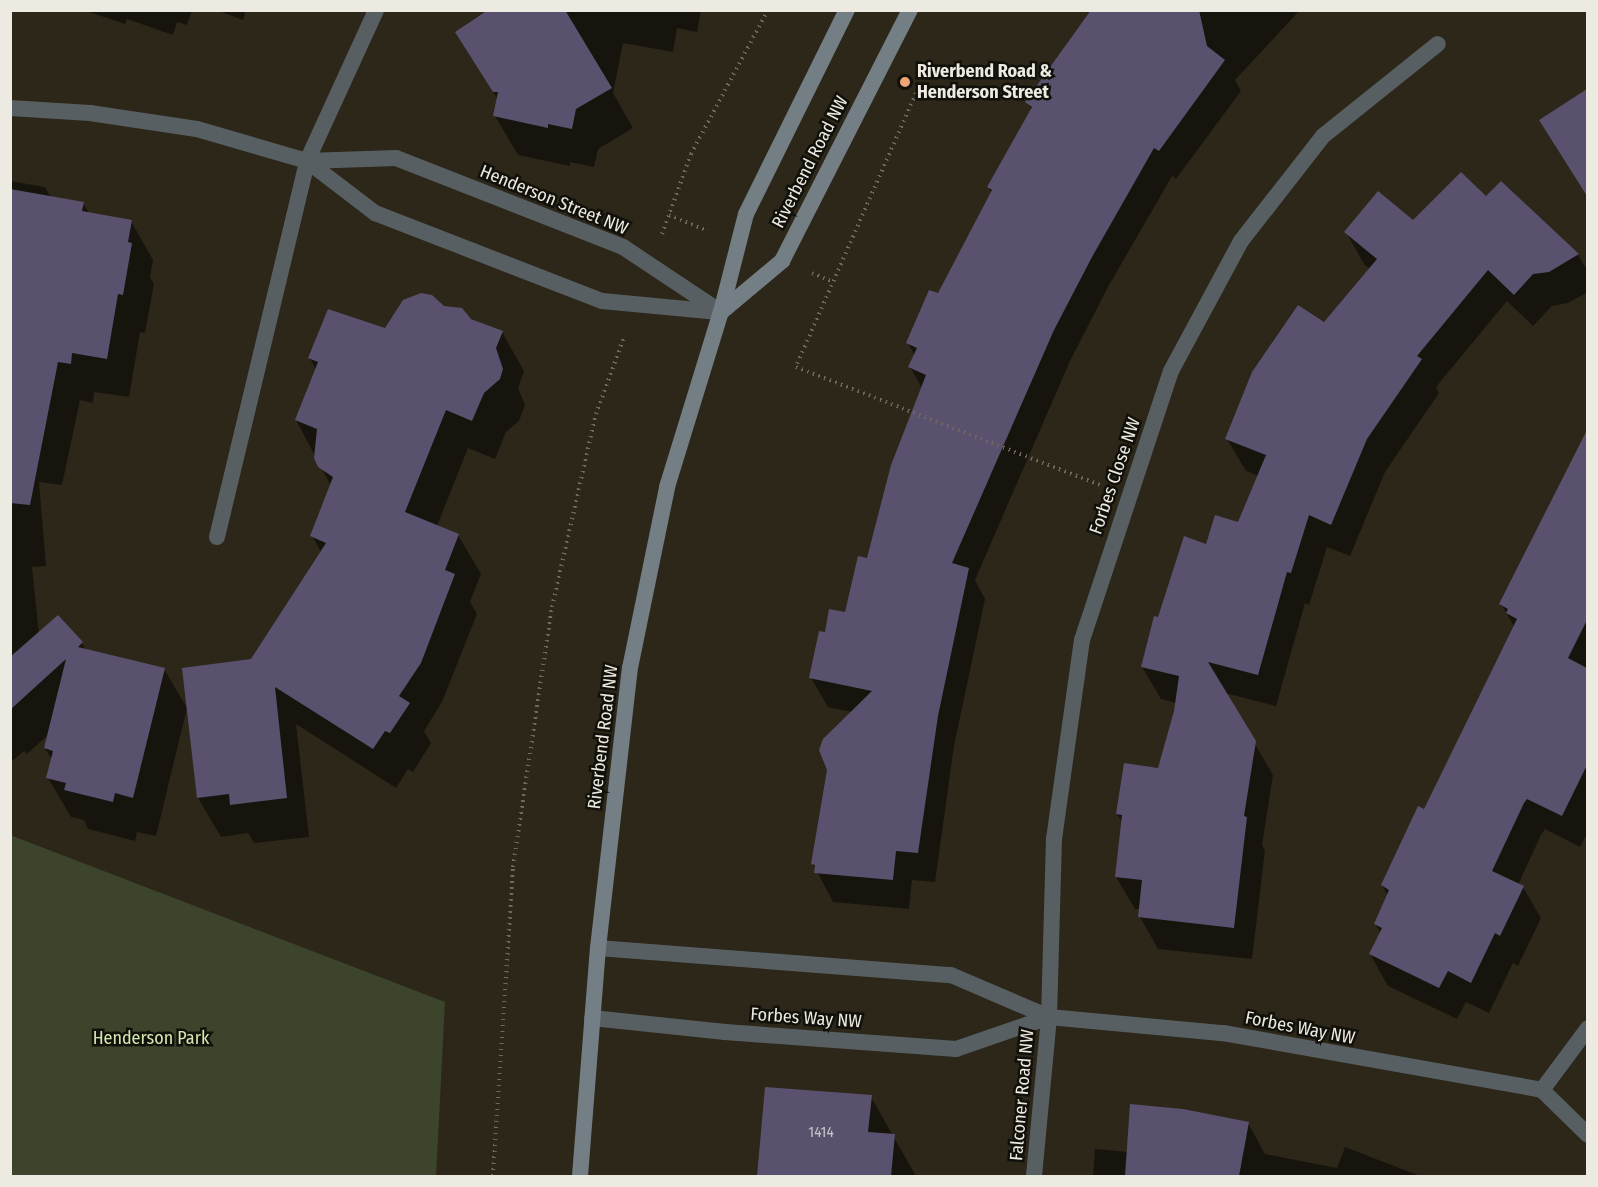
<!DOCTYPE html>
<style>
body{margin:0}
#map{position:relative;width:1598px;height:1187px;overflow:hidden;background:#2c2719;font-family:"Fira Sans Condensed",sans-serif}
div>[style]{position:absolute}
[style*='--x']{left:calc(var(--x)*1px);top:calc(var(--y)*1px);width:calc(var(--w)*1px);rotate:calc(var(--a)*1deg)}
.green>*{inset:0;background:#3c452c}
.shadow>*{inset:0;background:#0007}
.building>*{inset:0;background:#5a516f}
.path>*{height:4px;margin-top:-2px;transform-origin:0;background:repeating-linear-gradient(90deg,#6d695d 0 1.5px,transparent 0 6px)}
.minor>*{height:16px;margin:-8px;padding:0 8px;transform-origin:8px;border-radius:8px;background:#585f63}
.tertiary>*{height:16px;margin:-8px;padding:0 8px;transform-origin:8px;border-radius:8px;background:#585f63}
.secondary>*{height:16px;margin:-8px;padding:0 8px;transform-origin:8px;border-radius:8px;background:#737e85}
.dots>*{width:16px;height:16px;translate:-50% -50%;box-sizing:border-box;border:3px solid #12100a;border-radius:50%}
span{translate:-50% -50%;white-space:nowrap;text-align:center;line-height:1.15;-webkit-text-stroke:5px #12100a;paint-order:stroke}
.number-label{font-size:15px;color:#c8c4c4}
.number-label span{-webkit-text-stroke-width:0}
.poi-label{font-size:18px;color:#edeae1;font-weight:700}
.left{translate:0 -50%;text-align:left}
.street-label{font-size:18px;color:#edeae1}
.park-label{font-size:18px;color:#d2e8af}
.frame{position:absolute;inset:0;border:12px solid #edeae1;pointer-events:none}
</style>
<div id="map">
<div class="green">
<div style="clip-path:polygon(10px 835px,445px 1002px,436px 1176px,11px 1176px)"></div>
</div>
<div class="shadow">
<div style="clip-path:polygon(83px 10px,192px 10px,187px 25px,177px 22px,173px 35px,127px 19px,125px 24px)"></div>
<div style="clip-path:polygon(216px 10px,246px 10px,243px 20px)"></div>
<div style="clip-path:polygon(491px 10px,701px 10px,697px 32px,677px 28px,673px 52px,623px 43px,613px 93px,633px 128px,598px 149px,594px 167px,570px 162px,570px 166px,518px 155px,495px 116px,498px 100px,457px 32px)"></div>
<div style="clip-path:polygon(1092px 10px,1300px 10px,1235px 80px,1241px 91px,1176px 179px,1172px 176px,1108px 287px,1070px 361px,975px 580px,985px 599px,954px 746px,935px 882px,912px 880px,909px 909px,833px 902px,813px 864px,852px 712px,828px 707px,811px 678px,826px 634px,846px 613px,868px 560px,922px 388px,910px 367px,915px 356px,908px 343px,938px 295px,992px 193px,988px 187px,1032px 110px,1027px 102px)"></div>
<div style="clip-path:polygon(1582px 94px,1588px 102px,1588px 196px,1557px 148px)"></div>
<div style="clip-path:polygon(10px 181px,45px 187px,51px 198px,83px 203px,89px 213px,131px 221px,153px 260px,150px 277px,154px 284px,145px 333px,140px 332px,129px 397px,94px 392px,93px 403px,80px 400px,62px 485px,39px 482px,46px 566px,32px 567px,39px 634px,82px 643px,86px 651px,164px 669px,187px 708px,156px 836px,137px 832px,135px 841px,88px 829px,84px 820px,71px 817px,48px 778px,52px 760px,45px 748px,49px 734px,27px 754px,24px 751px,10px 763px)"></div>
<div style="clip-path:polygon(1501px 183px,1578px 255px,1588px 272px,1588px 292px,1568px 303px,1552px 306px,1533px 326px,1507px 301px,1436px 387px,1439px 393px,1385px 472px,1350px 556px,1327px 547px,1309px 605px,1305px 603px,1276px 706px,1225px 693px,1273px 775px,1262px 845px,1265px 850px,1252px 959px,1158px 949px,1140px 917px,1141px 909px,1135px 909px,1116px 877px,1122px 822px,1117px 814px,1160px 770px,1176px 703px,1161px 699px,1142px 667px,1159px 619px,1207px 545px,1239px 524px,1259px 476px,1246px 471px,1227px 439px,1370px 269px,1364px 264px,1346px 232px,1414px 222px,1486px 198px)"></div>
<div style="clip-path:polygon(414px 296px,432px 297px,443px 307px,502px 332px,524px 371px,518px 388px,525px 405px,519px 421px,506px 432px,495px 459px,468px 448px,437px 526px,458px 535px,481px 574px,470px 602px,477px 614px,442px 702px,424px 731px,431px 743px,413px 772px,408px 769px,396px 788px,296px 724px,309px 837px,254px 843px,248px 833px,221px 837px,198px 798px,252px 660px,321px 552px,312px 536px,331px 486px,296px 420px,316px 370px,310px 358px,386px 330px,404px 302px)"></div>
<div style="clip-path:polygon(1587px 435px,1588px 832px,1580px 847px,1545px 829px,1541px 835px,1518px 885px,1523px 887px,1541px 918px,1518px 966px,1513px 963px,1489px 1013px,1466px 1002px,1457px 1019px,1388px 986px,1370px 954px,1381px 933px,1375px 924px,1388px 896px,1382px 885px,1425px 811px,1515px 628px,1501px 604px)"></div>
<div style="clip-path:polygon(766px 1089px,871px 1097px,916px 1176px,758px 1176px)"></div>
<div style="clip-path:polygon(1248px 1123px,1265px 1154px,1337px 1168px,1345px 1147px,1420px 1176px,1093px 1176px,1095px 1149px,1128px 1152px)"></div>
</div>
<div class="building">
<div style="clip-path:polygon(488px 10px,565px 10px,612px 88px,576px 109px,572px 129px,548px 124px,548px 128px,493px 116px,498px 92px,493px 92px,455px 32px)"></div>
<div style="clip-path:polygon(1091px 10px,1199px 10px,1207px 46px,1225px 60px,1159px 151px,1154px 148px,1092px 257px,1054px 330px,952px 563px,969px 568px,938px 716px,918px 853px,896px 851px,893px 880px,814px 873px,815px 865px,811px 864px,827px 770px,819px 750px,823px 739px,872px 691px,809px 678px,819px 631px,825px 632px,829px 609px,845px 612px,858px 556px,867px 558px,891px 465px,926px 375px,908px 367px,917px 348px,906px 343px,929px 290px,938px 293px,992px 190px,987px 187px,1032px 107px,1025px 102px)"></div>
<div style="clip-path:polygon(1587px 89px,1587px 196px,1539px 120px)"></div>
<div style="clip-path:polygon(1461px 172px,1486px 196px,1501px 181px,1579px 254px,1549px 272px,1533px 274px,1514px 295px,1488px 270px,1417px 356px,1422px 359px,1367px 439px,1331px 525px,1309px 515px,1291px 573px,1287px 572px,1258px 675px,1208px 662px,1256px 741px,1244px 816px,1247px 817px,1234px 928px,1138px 917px,1142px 880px,1115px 877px,1122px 815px,1116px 814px,1124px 763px,1158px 768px,1174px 711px,1179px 676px,1141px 667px,1154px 616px,1158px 617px,1184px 536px,1206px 544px,1215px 515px,1238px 522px,1266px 455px,1225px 439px,1252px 372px,1298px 305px,1324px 322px,1377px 259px,1344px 232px,1378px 191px,1413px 220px)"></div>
<div style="clip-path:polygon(10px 189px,84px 202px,82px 211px,132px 220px,128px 242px,132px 243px,123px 295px,118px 294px,107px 359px,72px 353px,71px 364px,58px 362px,30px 505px,10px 503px)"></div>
<div style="clip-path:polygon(421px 293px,432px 295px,444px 306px,462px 308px,471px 319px,503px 331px,496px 348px,503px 369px,500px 379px,484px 393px,472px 421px,446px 410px,405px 512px,459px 534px,445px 570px,455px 574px,421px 663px,399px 696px,410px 703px,390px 733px,385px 731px,373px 749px,275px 687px,287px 798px,230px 805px,229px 794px,197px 798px,182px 668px,251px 659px,326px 543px,310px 536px,333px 477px,318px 467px,314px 458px,317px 429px,295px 420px,318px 362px,308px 358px,328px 309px,385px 328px,403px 300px)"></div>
<div style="clip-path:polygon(1587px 430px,1587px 620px,1568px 658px,1587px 668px,1587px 765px,1562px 816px,1527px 799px,1524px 803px,1492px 871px,1524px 886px,1500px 936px,1495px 933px,1471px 983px,1448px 971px,1439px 988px,1369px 954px,1382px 928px,1374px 924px,1389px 890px,1381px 885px,1418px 806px,1424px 809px,1517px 619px,1506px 613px,1508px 609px,1499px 604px)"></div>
<div style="clip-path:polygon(58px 615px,83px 642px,78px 647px,165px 668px,133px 798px,115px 793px,113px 802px,64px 790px,66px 783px,46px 778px,53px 751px,44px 748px,66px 659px,10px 710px,10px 657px)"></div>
<div style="clip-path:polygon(765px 1087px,872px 1095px,868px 1132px,895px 1134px,891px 1176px,757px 1176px)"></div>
<div style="clip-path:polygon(1130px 1104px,1183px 1109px,1249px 1122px,1239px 1176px,1125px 1176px)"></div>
</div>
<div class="path">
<div style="--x:916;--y:93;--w:299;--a:113.7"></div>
<div style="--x:796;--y:367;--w:326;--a:21.2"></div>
<div style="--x:669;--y:215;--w:42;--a:22.3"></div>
<div style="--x:662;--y:234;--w:85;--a:-70.1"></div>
<div style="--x:691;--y:154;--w:163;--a:-61.9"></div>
<div style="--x:812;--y:273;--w:23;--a:23"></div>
<div style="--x:493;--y:1176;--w:310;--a:-86.3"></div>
<div style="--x:513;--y:867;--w:263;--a:-81.5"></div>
<div style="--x:552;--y:607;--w:198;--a:-77.2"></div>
<div style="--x:596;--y:414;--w:82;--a:-70"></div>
</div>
<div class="minor">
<div style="--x:217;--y:537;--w:387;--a:-76.5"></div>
<div style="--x:307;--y:161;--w:166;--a:-65.4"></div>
<div style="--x:598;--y:948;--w:354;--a:4.4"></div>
<div style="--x:951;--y:975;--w:107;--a:23.2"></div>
<div style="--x:1049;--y:1017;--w:175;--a:5.3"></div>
<div style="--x:1223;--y:1033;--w:324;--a:10.1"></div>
<div style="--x:1542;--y:1090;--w:64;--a:44.4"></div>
<div style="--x:592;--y:1018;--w:134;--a:6"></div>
<div style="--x:725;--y:1032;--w:232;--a:4.2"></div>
<div style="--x:956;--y:1049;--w:98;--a:-19"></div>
<div style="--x:1542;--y:1090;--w:77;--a:-53.4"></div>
<div style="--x:1034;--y:1176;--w:160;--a:-84.6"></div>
<div style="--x:1049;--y:1017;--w:178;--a:-88.4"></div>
<div style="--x:1054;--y:839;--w:201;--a:-82"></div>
<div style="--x:1082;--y:640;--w:283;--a:-71.7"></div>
<div style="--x:1171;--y:371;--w:148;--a:-61.7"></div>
<div style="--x:1241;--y:241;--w:133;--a:-52"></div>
<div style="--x:1323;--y:136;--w:147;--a:-38.7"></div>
</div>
<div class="tertiary">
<div style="--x:10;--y:108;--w:80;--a:3.6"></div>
<div style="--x:90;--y:113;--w:108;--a:8.5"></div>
<div style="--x:197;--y:129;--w:115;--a:16.2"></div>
<div style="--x:307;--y:161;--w:89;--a:-1.9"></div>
<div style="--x:396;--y:158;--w:244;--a:21.4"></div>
<div style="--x:623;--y:247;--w:118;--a:33.6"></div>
<div style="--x:307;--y:161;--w:86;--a:37.4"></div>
<div style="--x:375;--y:213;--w:243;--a:21.2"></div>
<div style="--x:602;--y:301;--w:117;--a:5.4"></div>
</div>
<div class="secondary">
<div style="--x:721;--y:312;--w:80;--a:-39.9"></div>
<div style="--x:782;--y:261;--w:282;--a:-63"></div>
<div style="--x:580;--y:1176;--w:229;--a:-85.5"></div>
<div style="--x:598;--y:948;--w:282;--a:-83.5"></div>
<div style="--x:630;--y:668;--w:185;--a:-78.4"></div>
<div style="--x:667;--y:487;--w:183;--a:-72.9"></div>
<div style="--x:721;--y:312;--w:101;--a:-75.7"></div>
<div style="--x:746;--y:214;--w:228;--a:-63.7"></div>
</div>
<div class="dots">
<div style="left:905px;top:82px;background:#efa377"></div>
</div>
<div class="number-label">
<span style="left:821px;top:1133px">1414</span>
</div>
<div class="poi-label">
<span class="left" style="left:917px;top:82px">Riverbend Road &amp;<br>Henderson Street</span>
</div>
<div class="street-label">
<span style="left:810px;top:162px;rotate:-63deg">Riverbend Road NW</span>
<span style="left:554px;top:200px;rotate:22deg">Henderson Street NW</span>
<span style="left:1115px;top:476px;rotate:-71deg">Forbes Close NW</span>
<span style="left:603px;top:737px;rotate:-83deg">Riverbend Road NW</span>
<span style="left:806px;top:1018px;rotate:4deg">Forbes Way NW</span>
<span style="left:1300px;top:1028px;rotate:11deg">Forbes Way NW</span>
<span style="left:1022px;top:1095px;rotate:-85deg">Falconer Road NW</span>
</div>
<div class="park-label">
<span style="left:151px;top:1038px">Henderson Park</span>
</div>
<div class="frame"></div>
</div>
